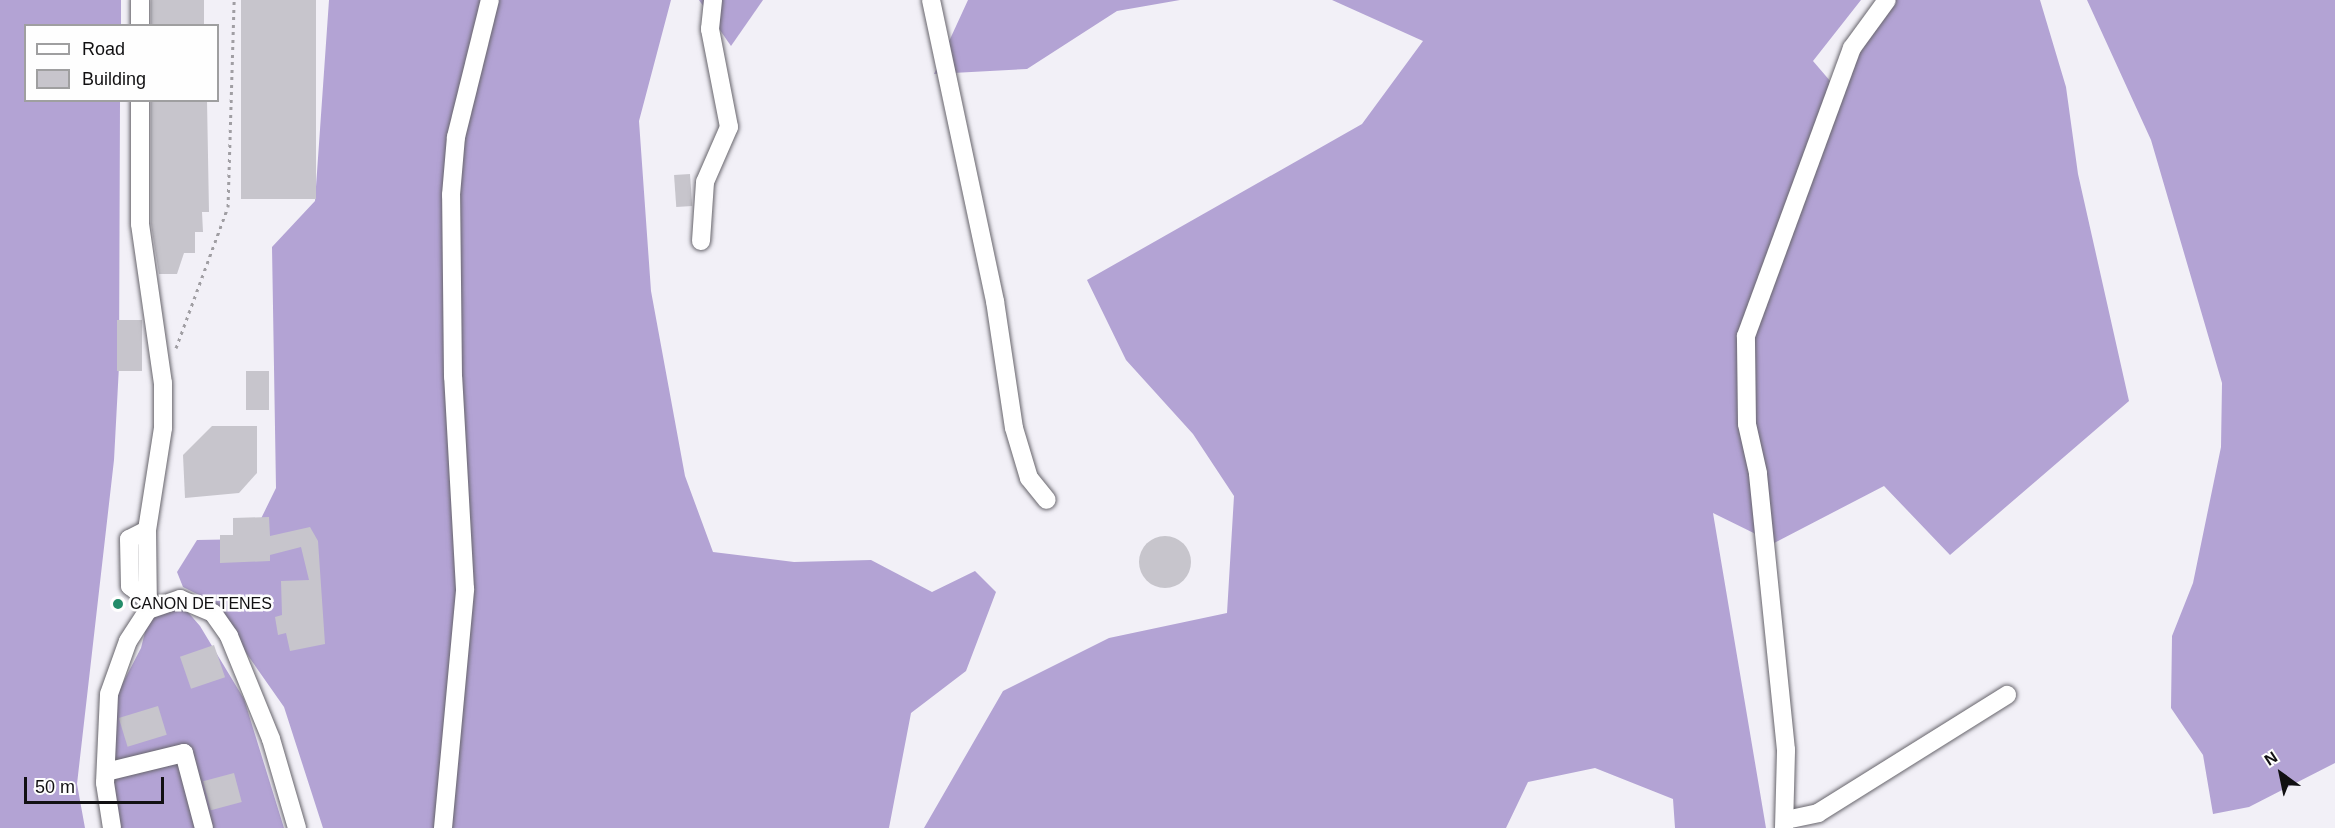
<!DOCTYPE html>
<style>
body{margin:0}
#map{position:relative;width:2335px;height:828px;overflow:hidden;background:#f2f0f7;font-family:Arial,sans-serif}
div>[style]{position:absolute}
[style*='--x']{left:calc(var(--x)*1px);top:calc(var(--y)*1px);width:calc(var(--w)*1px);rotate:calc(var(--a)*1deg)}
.forest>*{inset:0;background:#b3a3d4}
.building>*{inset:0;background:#c7c5cc;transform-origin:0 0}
.round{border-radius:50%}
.path>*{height:3px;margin-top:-1.5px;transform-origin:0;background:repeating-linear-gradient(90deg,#a09ea3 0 3px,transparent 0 7.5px)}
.roads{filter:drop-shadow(0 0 2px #67656c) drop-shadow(0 0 2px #67656c)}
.minor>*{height:18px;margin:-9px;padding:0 9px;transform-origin:9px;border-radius:9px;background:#fff}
.dots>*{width:16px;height:16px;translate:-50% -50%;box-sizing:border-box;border:3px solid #fefefe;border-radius:50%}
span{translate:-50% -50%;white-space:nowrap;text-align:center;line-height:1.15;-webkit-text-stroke:5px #fefefe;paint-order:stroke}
.poi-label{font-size:16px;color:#111012}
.left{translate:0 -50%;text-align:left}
.legend{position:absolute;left:24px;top:24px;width:195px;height:78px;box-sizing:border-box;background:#fefefe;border:2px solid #9f9fa0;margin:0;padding:8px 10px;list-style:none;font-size:18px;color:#111012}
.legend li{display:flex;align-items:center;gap:12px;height:30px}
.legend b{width:30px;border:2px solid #9f9fa0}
.north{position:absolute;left:2251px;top:744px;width:60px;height:60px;-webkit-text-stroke:4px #fefefe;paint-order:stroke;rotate:327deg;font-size:16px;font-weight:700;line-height:24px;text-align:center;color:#111012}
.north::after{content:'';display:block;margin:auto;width:21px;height:27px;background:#111012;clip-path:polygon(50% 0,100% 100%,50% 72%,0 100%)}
.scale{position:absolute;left:24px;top:777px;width:140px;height:27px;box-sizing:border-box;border:3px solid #111012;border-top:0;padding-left:8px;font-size:18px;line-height:21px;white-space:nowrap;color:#111012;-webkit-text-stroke:4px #fefefe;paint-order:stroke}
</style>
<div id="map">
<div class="forest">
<div style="clip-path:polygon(0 0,121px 0,121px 25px,26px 26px,26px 100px,120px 101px,119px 366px,114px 460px,77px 784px,85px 828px,0 828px)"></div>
<div style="clip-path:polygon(329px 0,671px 0,639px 121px,651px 291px,685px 476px,713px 552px,794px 562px,871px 560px,932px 592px,975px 571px,996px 592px,966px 671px,911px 713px,889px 828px,323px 828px,284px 707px,209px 600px,183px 587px,177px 572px,197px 540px,251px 539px,276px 488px,272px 247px,315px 201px)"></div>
<div style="clip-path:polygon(699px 0,763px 0,731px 46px)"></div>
<div style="clip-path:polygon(968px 0,1180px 0,1117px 11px,1027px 69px,934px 74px)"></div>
<div style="clip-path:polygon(1332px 0,1861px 0,1813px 61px,1837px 89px,1894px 0,2040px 0,2066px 87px,2078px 174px,2129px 401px,1950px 555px,1884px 486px,1774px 543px,1713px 513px,1766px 828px,1675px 828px,1673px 799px,1595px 768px,1528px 782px,1506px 828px,924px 828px,1003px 691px,1109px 638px,1227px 613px,1234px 496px,1193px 434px,1126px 360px,1087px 280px,1362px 124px,1423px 41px)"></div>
<div style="clip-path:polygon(2087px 0,2335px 0,2335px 763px,2249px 807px,2213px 814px,2203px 755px,2171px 708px,2172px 636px,2193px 583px,2221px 447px,2222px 383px,2151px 140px)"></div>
<div style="clip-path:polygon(168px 608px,187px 611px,200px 626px,244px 699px,284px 828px,109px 828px,116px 696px,141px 648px,148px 620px)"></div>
</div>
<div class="building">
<div style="left:151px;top:0;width:53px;height:26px"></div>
<div style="left:241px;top:0;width:75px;height:199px"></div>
<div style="clip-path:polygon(151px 100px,207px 100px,209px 212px,202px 212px,203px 232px,195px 232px,195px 253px,184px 253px,177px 274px,159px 274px,151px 224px)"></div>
<div style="left:690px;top:174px;width:32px;height:16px;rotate:86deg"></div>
<div style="left:117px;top:320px;width:25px;height:51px"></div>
<div style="left:246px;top:371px;width:23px;height:39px"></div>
<div style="clip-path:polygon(212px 426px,257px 426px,257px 473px,239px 493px,185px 498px,183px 455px)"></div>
<div style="clip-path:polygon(269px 517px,270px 536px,310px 527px,318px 541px,325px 644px,290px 651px,286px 633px,278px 635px,275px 617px,282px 615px,281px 581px,309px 580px,301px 547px,270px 555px,270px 561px,220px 563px,220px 535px,233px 535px,233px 518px)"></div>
<div class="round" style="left:1139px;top:536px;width:52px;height:52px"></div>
<div style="left:214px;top:645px;width:34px;height:36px;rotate:71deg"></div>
<div style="left:158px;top:706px;width:30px;height:41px;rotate:73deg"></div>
<div style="left:234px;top:773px;width:30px;height:32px;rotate:75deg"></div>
</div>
<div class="path">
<div style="--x:176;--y:348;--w:150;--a:-69.8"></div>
<div style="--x:228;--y:207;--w:207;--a:-88.3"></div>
</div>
<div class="roads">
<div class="minor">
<div style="--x:140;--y:0;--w:26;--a:90"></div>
<div style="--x:931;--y:0;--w:308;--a:78"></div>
<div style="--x:995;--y:301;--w:128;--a:81.5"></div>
<div style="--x:1014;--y:428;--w:52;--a:73.3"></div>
<div style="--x:1029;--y:478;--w:28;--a:51"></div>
<div style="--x:140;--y:100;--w:124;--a:90"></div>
<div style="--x:140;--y:224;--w:161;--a:81.8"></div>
<div style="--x:163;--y:383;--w:45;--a:90"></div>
<div style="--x:163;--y:428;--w:103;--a:98.9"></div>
<div style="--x:147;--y:530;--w:80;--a:89.3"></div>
<div style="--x:701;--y:241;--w:59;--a:-86.1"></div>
<div style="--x:705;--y:182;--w:60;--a:-66.4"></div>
<div style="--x:729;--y:127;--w:100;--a:-101"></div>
<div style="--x:710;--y:29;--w:29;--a:-84"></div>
<div style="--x:147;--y:530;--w:20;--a:153"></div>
<div style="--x:129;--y:539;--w:47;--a:88.8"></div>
<div style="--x:130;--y:586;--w:23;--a:38"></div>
<div style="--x:110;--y:771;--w:76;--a:-13.7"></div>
<div style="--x:184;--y:753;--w:78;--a:75.1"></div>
<div style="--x:1786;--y:820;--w:33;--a:-12"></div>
<div style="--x:1818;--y:813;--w:223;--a:-32"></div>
<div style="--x:112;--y:828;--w:46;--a:-98.8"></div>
<div style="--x:105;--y:783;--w:89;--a:-87.4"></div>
<div style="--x:109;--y:694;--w:56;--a:-70.3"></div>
<div style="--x:128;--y:641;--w:37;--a:-57"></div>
<div style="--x:148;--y:610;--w:34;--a:-19"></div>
<div style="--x:180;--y:599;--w:36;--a:23"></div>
<div style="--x:213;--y:613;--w:28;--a:55"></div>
<div style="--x:229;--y:636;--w:111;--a:67.8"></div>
<div style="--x:271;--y:739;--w:93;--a:73.7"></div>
<div style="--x:443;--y:828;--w:240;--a:-84.7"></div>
<div style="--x:465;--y:589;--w:212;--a:-93.2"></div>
<div style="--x:453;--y:377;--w:182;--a:-90.6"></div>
<div style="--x:451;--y:195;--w:58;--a:-85.1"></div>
<div style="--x:456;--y:137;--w:141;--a:-76.1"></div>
<div style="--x:1784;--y:828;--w:78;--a:-88.5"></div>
<div style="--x:1786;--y:750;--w:278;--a:-95.8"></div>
<div style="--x:1758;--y:473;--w:50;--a:-102.7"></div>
<div style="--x:1747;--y:424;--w:88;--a:-90.7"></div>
<div style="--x:1746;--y:336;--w:307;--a:-69.8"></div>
<div style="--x:1852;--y:48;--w:59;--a:-53.9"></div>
</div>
</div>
<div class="dots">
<div style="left:118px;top:604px;background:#238c6a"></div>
</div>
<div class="poi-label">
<span class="left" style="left:130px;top:604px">CANON DE TENES</span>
</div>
<ul class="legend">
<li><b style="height:8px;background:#fff"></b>Road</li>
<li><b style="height:16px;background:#c7c5cc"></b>Building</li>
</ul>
<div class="north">N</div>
<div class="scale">50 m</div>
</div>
